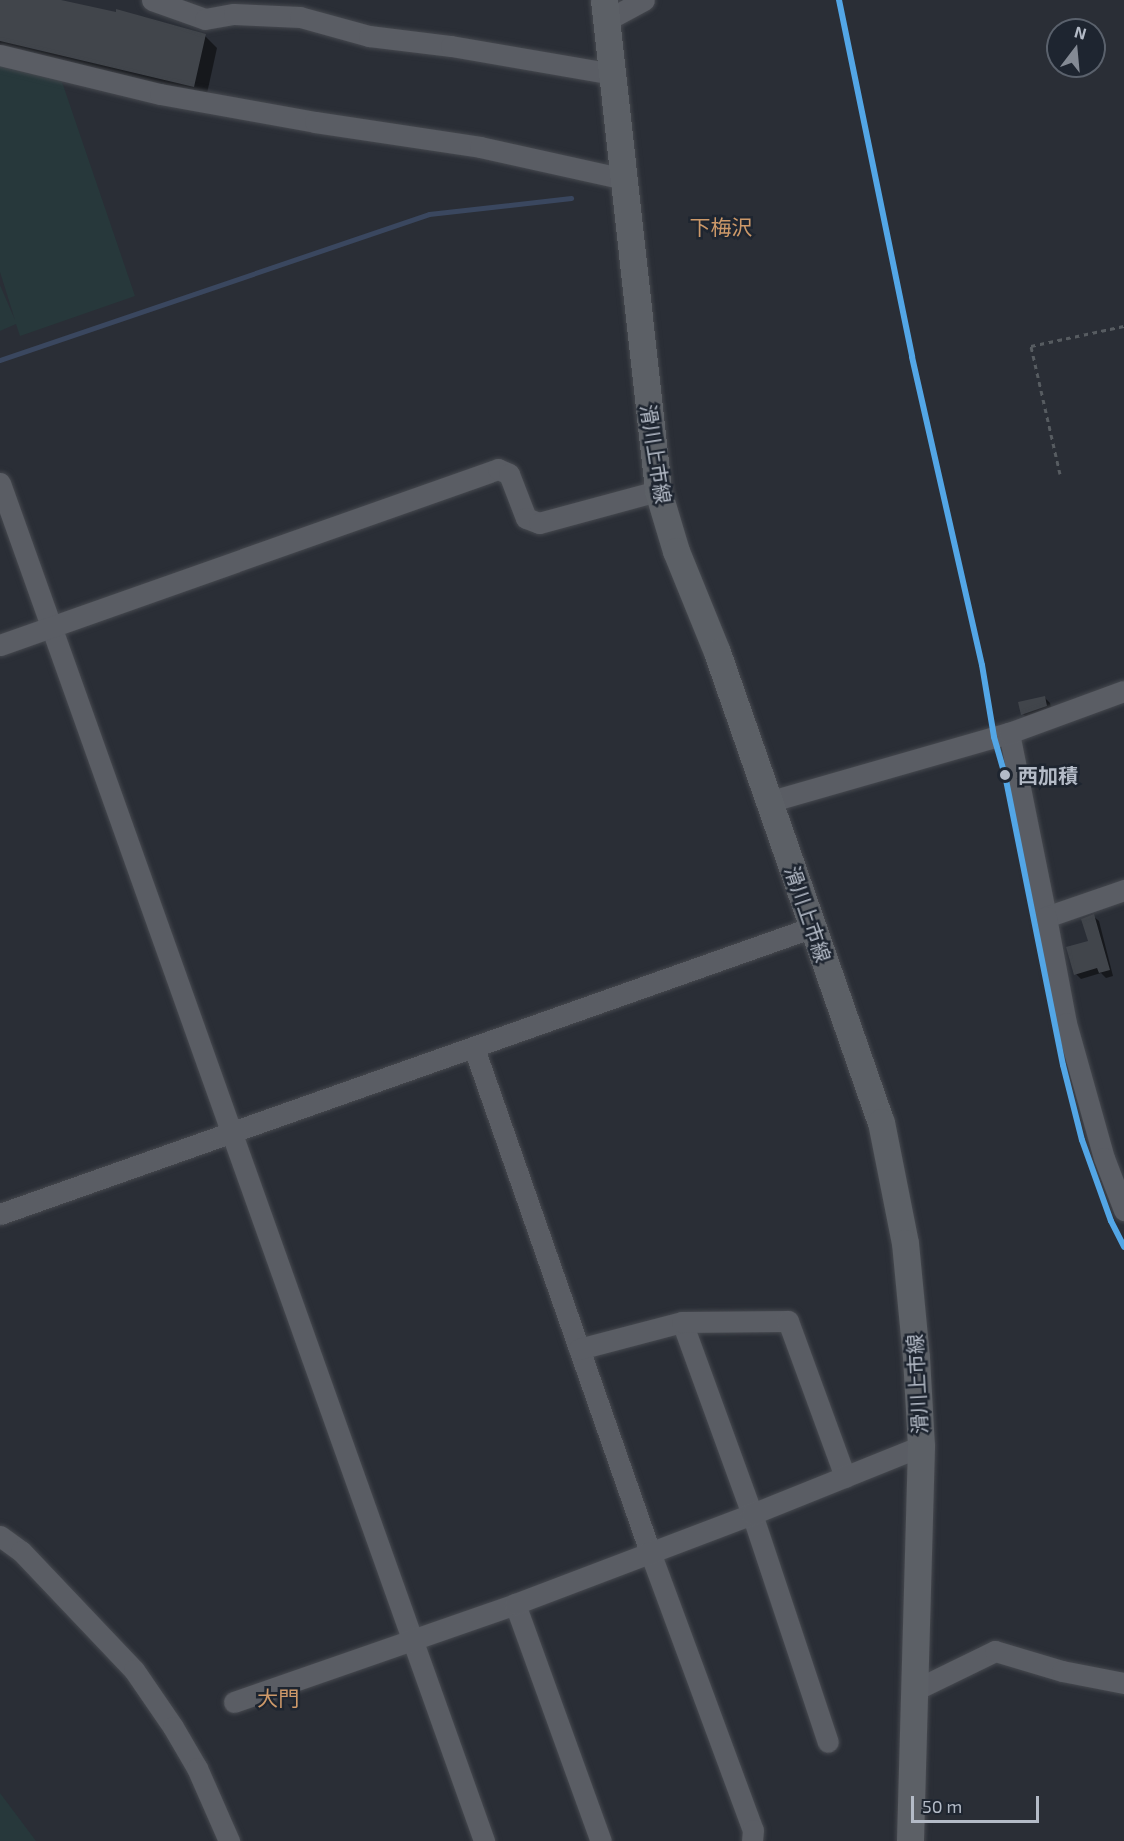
<!DOCTYPE html>
<meta charset="utf-8">
<style>
body{margin:0}
#map{position:relative;width:1124px;height:1841px;overflow:hidden;background:#2a2e36;font-family:"Exo 2","Noto Sans JP",sans-serif}
div>[style]{position:absolute}
[style*='--x']{left:calc(var(--x)*1px);top:calc(var(--y)*1px);width:calc(var(--w)*1px);rotate:calc(var(--a)*1deg)}
.green>*{inset:0;background:#27383b}
.shadow>*{inset:0;background:#0007}
.stream>*{height:5px;margin:-2.5px;padding:0 2.5px;transform-origin:2.5px;border-radius:2.5px;background:#3a475f}
.building>*{inset:0;background:#41454b}
.path>*{height:3px;margin-top:-1.5px;transform-origin:0;background:repeating-linear-gradient(90deg,#575c61 0 4.5px,transparent 0 9px)}
.roads{filter:drop-shadow(0 0 2px #46494f) drop-shadow(0 0 2px #46494f)}
.minor>*{height:21px;margin:-10.5px;padding:0 10.5px;transform-origin:10.5px;border-radius:10.5px;background:#5a5d64}
.major>*{height:27px;margin:-13.5px;padding:0 13.5px;transform-origin:13.5px;border-radius:13.5px;background:#5c6066}
.rail-1>*{height:6px;margin:-3px;padding:0 3px;transform-origin:3px;border-radius:3px;background:#53a6e6}
.dots>*{width:16px;height:16px;translate:-50% -50%;box-sizing:border-box;border:3px solid #1e2530;border-radius:50%}
span{translate:-50% -50%;white-space:nowrap;text-align:center;line-height:1.15;-webkit-text-stroke:5px #1e2530;paint-order:stroke}
.street-label{font-size:20px;color:#b4bbc7}
.stop-label{font-size:20px;color:#b4bbc7;font-weight:700}
.left{translate:0 -50%;text-align:left}
.neighbourhood-label{font-size:21px;color:#cd9969}
.north{position:absolute;left:1046px;top:18px;width:60px;height:60px;box-sizing:border-box;background:#1e2530;border:2px solid #5a616c;border-radius:50%;rotate:16deg;font-size:16px;font-weight:700;line-height:24px;text-align:center;color:#b4bbc7}
.north::after{content:'';display:block;margin:auto;width:21px;height:27px;background:#848a94;clip-path:polygon(50% 0,100% 100%,50% 72%,0 100%)}
.scale{position:absolute;left:911px;top:1796px;width:128px;height:27px;box-sizing:border-box;border:3px solid #b4bbc7;border-top:0;padding-left:8px;font-size:18px;line-height:21px;white-space:nowrap;color:#b4bbc7;-webkit-text-stroke:4px #1e2530;paint-order:stroke}
</style>
<div id="map">
<div class="green">
<div style="clip-path:polygon(0 64px,61px 79px,135px 296px,20px 336px,16px 324px,0 331px,0 285px,15px 320px,0 272px)"></div>
<div style="clip-path:polygon(0 1793px,36px 1841px,0 1841px)"></div>
</div>
<div class="shadow">
<div style="clip-path:polygon(0 0,55px 0,205px 36px,217px 48px,206px 98px,0 49px)"></div>
<div style="clip-path:polygon(1044px 697px,1050px 703px,1052px 711px,1029px 720px,1023px 714px)"></div>
<div style="clip-path:polygon(1093px 916px,1099px 921px,1113px 976px,1106px 978px,1101px 973px,1081px 979px,1076px 974px,1090px 942px)"></div>
</div>
<div class="stream">
<div style="--x:0;--y:360;--w:453;--a:-18.8"></div>
<div style="--x:429;--y:214;--w:143;--a:-6.4"></div>
</div>
<div class="building">
<div style="clip-path:polygon(0 0,61px 0,116px 12px,116px 9px,206px 34px,194px 87px,0 41px)"></div>
<div style="clip-path:polygon(1045px 696px,1047px 706px,1021px 715px,1018px 702px)"></div>
<div style="clip-path:polygon(1094px 914px,1110px 970px,1099px 973px,1097px 968px,1074px 975px,1066px 947px,1088px 941px,1081px 919px)"></div>
</div>
<div class="path">
<div style="--x:1060;--y:474;--w:131;--a:-102.8"></div>
<div style="--x:1031;--y:346;--w:95;--a:-12.1"></div>
</div>
<div class="roads">
<div class="minor">
<div style="--x:152;--y:0;--w:56;--a:19.7"></div>
<div style="--x:205;--y:19;--w:29;--a:-10"></div>
<div style="--x:234;--y:14;--w:66;--a:2.6"></div>
<div style="--x:300;--y:17;--w:72;--a:15.4"></div>
<div style="--x:369;--y:36;--w:83;--a:7"></div>
<div style="--x:451;--y:46;--w:164;--a:9.8"></div>
<div style="--x:607;--y:20;--w:42;--a:-28.4"></div>
<div style="--x:0;--y:55;--w:165;--a:13.7"></div>
<div style="--x:160;--y:94;--w:158;--a:10.2"></div>
<div style="--x:315;--y:122;--w:167;--a:8.6"></div>
<div style="--x:480;--y:147;--w:148;--a:12.5"></div>
<div style="--x:0;--y:483;--w:1442;--a:70.38"></div>
<div style="--x:0;--y:645;--w:528;--a:-19.46"></div>
<div style="--x:498;--y:469;--w:12;--a:24"></div>
<div style="--x:509;--y:474;--w:47;--a:68.9"></div>
<div style="--x:526;--y:518;--w:14;--a:21"></div>
<div style="--x:539;--y:523;--w:123;--a:-15.1"></div>
<div style="--x:1009;--y:733;--w:188;--a:78.6"></div>
<div style="--x:1046;--y:917;--w:83;--a:-19.1"></div>
<div style="--x:768;--y:802;--w:251;--a:-16"></div>
<div style="--x:1009;--y:733;--w:122;--a:-20.1"></div>
<div style="--x:1046;--y:917;--w:108;--a:79.3"></div>
<div style="--x:1066;--y:1023;--w:140;--a:74.3"></div>
<div style="--x:1104;--y:1158;--w:56;--a:69"></div>
<div style="--x:474;--y:1048;--w:534;--a:70.75"></div>
<div style="--x:650;--y:1552;--w:296;--a:69.7"></div>
<div style="--x:753;--y:1830;--w:11;--a:95"></div>
<div style="--x:0;--y:1214;--w:862;--a:-19.44"></div>
<div style="--x:682;--y:1322;--w:204;--a:70"></div>
<div style="--x:752;--y:1514;--w:240;--a:71.6"></div>
<div style="--x:579;--y:1349;--w:106;--a:-14.7"></div>
<div style="--x:682;--y:1322;--w:106;--a:-0.5"></div>
<div style="--x:788;--y:1321;--w:166;--a:69.9"></div>
<div style="--x:0;--y:1536;--w:26;--a:36"></div>
<div style="--x:21;--y:1551;--w:164;--a:46.5"></div>
<div style="--x:134;--y:1670;--w:69;--a:55.6"></div>
<div style="--x:173;--y:1727;--w:48;--a:59.7"></div>
<div style="--x:197;--y:1768;--w:80;--a:66.3"></div>
<div style="--x:515;--y:1604;--w:252;--a:70.1"></div>
<div style="--x:915;--y:1690;--w:89;--a:-26"></div>
<div style="--x:995;--y:1651;--w:70;--a:16.6"></div>
<div style="--x:1062;--y:1671;--w:63;--a:11"></div>
<div style="--x:234;--y:1702;--w:298;--a:-19.2"></div>
<div style="--x:515;--y:1604;--w:254;--a:-20.8"></div>
<div style="--x:752;--y:1514;--w:182;--a:-21.9"></div>
</div>
<div class="major">
<div style="--x:604;--y:0;--w:494;--a:83.7"></div>
<div style="--x:658;--y:491;--w:63;--a:73.3"></div>
<div style="--x:676;--y:551;--w:109;--a:67.9"></div>
<div style="--x:717;--y:652;--w:498;--a:70.8"></div>
<div style="--x:881;--y:1122;--w:123;--a:78.8"></div>
<div style="--x:905;--y:1243;--w:115;--a:84.5"></div>
<div style="--x:916;--y:1357;--w:89;--a:86.8"></div>
<div style="--x:921;--y:1446;--w:395;--a:91.6"></div>
</div>
</div>
<div class="rail-1">
<div style="--x:839;--y:0;--w:364;--a:78.4"></div>
<div style="--x:912;--y:357;--w:316;--a:77.2"></div>
<div style="--x:982;--y:665;--w:73;--a:80.5"></div>
<div style="--x:994;--y:737;--w:40;--a:74"></div>
<div style="--x:1005;--y:775;--w:296;--a:78.7"></div>
<div style="--x:1063;--y:1065;--w:77;--a:75.8"></div>
<div style="--x:1082;--y:1140;--w:86;--a:70.3"></div>
<div style="--x:1111;--y:1221;--w:29;--a:63"></div>
</div>
<div class="dots">
<div style="left:1005px;top:775px;background:#b4bbc7"></div>
</div>
<div class="street-label">
<span style="left:656px;top:454px;rotate:81deg">滑川上市線</span>
<span style="left:808px;top:914px;rotate:71deg">滑川上市線</span>
<span style="left:917px;top:1384px;rotate:-93deg">滑川上市線</span>
</div>
<div class="stop-label">
<span class="left" style="left:1018px;top:775px">西加積</span>
</div>
<div class="neighbourhood-label">
<span style="left:721px;top:227px">下梅沢</span>
<span style="left:278px;top:1698px">大門</span>
</div>
<div class="north">N</div>
<div class="scale">50 m</div>
</div>
